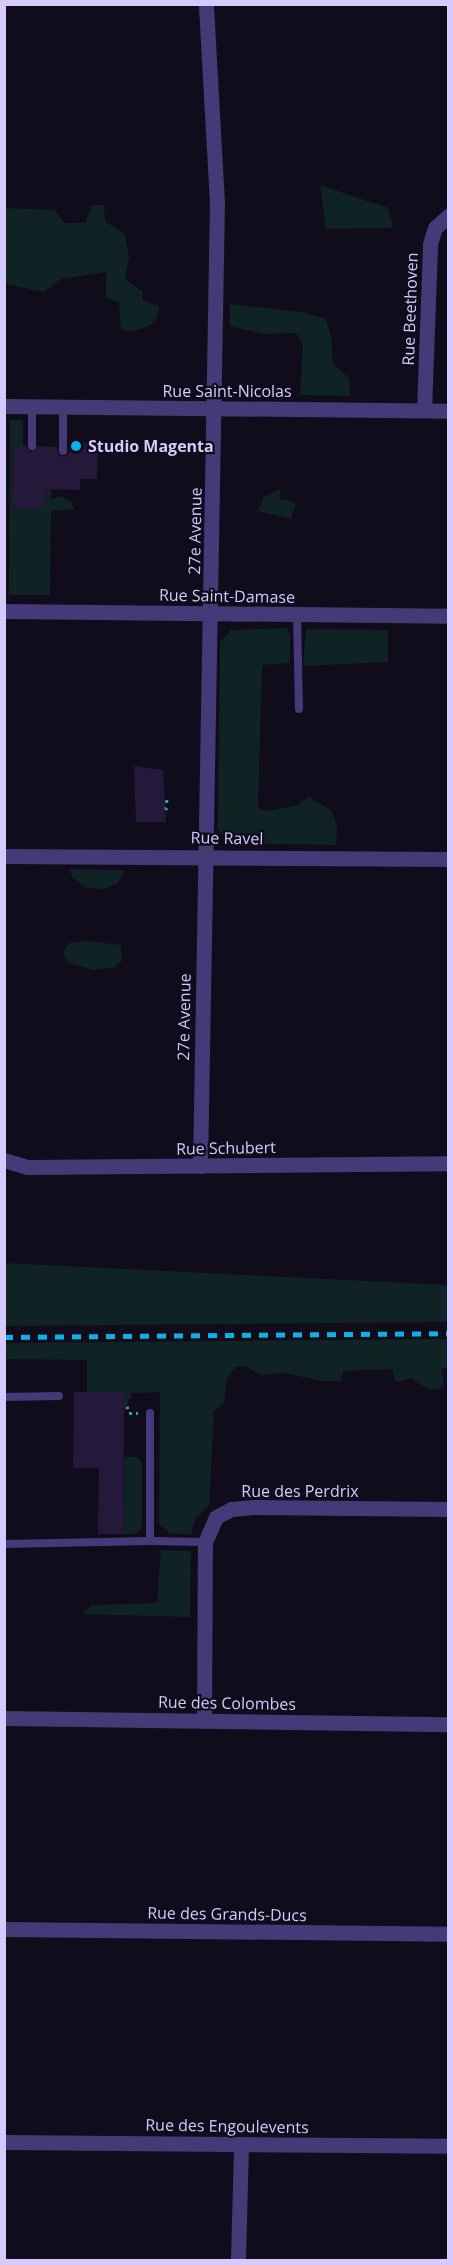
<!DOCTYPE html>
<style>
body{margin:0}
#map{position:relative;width:453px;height:2265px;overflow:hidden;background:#110c1b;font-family:"Open Sans",sans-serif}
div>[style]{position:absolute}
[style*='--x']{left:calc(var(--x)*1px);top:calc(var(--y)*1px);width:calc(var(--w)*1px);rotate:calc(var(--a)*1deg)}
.green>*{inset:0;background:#0f2325}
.building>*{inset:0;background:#25193b}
.path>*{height:3px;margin-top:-1.5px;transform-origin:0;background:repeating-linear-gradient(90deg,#329da7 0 3px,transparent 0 7.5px)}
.service>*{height:8px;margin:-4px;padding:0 4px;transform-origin:4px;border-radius:4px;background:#453978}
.minor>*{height:15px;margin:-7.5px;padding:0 7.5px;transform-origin:7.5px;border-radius:7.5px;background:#453978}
.tertiary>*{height:15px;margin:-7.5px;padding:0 7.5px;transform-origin:7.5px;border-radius:7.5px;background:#453978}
.rail>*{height:4.5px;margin-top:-2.25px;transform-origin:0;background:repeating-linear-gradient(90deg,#0cb1e6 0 9px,transparent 0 17px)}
.dots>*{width:16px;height:16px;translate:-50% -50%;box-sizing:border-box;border:3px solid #110c1b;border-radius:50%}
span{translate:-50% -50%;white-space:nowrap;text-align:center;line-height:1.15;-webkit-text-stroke:4.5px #110c1b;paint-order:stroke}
.street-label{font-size:16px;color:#d6c9fc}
.poi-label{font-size:16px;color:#d6c9fc;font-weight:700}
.left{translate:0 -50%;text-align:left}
.frame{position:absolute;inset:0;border:6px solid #d6c9fc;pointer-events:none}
</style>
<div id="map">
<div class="green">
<div style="clip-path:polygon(320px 185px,388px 208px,393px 228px,326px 229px)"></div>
<div style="clip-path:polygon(92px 205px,104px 205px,105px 221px,125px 234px,129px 257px,125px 279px,143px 292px,142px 300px,159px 306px,156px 321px,147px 327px,131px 332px,121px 329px,119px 302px,106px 298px,106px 272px,61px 279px,44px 292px,5px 284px,5px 208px,54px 210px,65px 223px,85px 223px)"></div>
<div style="clip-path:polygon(230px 304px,302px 312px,326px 319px,331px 336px,333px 364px,349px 378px,350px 396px,300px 395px,303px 345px,296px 333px,263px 334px,230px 326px)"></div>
<div style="clip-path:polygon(10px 420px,23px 420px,23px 446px,13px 446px,12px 507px,44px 508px,46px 447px,52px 447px,51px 499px,61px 496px,71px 502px,74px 509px,51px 511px,50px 595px,9px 595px)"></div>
<div style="clip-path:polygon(280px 489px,280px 499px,292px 501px,296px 506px,291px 519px,258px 511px,264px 497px)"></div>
<div style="clip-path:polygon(286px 628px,290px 634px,290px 663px,262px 665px,258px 808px,265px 811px,295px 806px,309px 797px,331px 810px,337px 825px,336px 845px,231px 843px,218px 830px,220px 642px,231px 630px)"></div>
<div style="clip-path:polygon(306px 629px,388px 630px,388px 662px,303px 666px)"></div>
<div style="clip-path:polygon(70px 869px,124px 870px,118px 883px,105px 889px,86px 888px,72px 877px)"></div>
<div style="clip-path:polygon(87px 941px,121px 945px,122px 960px,115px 967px,94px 970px,69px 963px,63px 953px,69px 943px)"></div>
<div style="clip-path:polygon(4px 1263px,448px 1285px,448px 1322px,5px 1326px)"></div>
<div style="clip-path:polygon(448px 1339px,448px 1368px,441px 1369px,444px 1386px,438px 1389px,428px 1389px,411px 1378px,398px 1382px,394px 1380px,393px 1369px,343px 1371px,342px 1381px,322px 1381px,285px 1373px,261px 1375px,245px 1366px,235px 1367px,227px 1379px,224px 1403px,214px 1411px,209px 1505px,195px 1520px,191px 1534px,170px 1534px,159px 1524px,160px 1392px,131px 1393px,131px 1399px,124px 1400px,124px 1392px,87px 1392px,87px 1360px,5px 1359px,5px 1343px)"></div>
<div style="clip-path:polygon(124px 1457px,138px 1457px,142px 1463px,142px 1527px,135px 1534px,123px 1534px)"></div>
<div style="clip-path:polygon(161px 1550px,191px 1551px,190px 1617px,82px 1614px,92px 1605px,157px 1603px)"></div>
</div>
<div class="building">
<div style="clip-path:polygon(71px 441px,98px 444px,97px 479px,80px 479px,80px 490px,45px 489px,44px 508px,12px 508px,13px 446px,26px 446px,31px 452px,38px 446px,57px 447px,58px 455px,64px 457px,69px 454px)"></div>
<div style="clip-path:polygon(134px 766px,163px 770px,166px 822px,136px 822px)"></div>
<div style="clip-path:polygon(74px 1392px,124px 1392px,124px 1400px,129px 1399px,124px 1413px,123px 1534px,98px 1534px,99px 1468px,73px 1468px)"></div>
</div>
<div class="path">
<div style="--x:166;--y:810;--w:14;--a:-86"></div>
<div style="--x:127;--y:1406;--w:7;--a:74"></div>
<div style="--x:129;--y:1413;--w:9;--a:0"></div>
</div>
<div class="service">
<div style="--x:32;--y:407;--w:39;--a:90"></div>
<div style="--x:63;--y:407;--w:44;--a:90"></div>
<div style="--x:297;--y:615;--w:94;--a:88.8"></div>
<div style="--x:4;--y:1397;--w:55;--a:-1"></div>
<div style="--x:150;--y:1413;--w:128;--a:90"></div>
<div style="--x:150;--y:1541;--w:55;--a:1"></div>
<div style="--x:4;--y:1544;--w:146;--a:-1.2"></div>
</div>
<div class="minor">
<div style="--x:4;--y:406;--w:444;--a:0.6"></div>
<div style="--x:424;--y:410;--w:166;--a:-87.9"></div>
<div style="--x:430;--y:244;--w:17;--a:-73"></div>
<div style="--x:435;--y:228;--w:18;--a:-43"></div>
<div style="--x:4;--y:856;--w:444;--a:0.4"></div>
<div style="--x:4;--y:1160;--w:24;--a:17"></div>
<div style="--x:27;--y:1167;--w:421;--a:-0.5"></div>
<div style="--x:200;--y:1166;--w:963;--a:-88.99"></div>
<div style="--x:217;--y:203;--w:199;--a:-93.2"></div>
<div style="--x:4;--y:1718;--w:444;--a:0.8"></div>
<div style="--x:204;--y:1721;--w:179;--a:-89.7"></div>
<div style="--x:205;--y:1542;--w:27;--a:-66"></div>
<div style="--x:216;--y:1517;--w:17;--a:-28"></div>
<div style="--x:231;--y:1509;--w:24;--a:-5"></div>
<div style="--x:255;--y:1507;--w:193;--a:0.6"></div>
<div style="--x:4;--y:1929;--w:444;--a:0.6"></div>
<div style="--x:4;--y:2142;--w:444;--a:0.5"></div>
<div style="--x:238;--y:2260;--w:116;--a:-88.5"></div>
</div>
<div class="tertiary">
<div style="--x:4;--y:611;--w:444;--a:0.6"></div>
</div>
<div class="rail">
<div style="--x:4;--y:1337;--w:444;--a:-0.5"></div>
</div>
<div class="dots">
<div style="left:76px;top:446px;background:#0cb1e6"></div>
</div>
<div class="street-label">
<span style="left:410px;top:309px;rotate:-88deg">Rue Beethoven</span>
<span style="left:227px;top:391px">Rue Saint-Nicolas</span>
<span style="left:195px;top:531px;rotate:-89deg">27e Avenue</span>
<span style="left:227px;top:596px;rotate:1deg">Rue Saint-Damase</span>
<span style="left:227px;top:838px;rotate:1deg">Rue Ravel</span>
<span style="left:184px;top:1017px;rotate:-89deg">27e Avenue</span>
<span style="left:226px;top:1148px;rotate:-1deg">Rue Schubert</span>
<span style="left:300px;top:1491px">Rue des Perdrix</span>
<span style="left:227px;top:1703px;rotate:1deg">Rue des Colombes</span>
<span style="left:227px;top:1914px;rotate:1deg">Rue des Grands-Ducs</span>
<span style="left:227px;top:2126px;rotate:1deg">Rue des Engoulevents</span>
</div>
<div class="poi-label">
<span class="left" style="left:88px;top:446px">Studio Magenta</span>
</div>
<div class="frame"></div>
</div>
